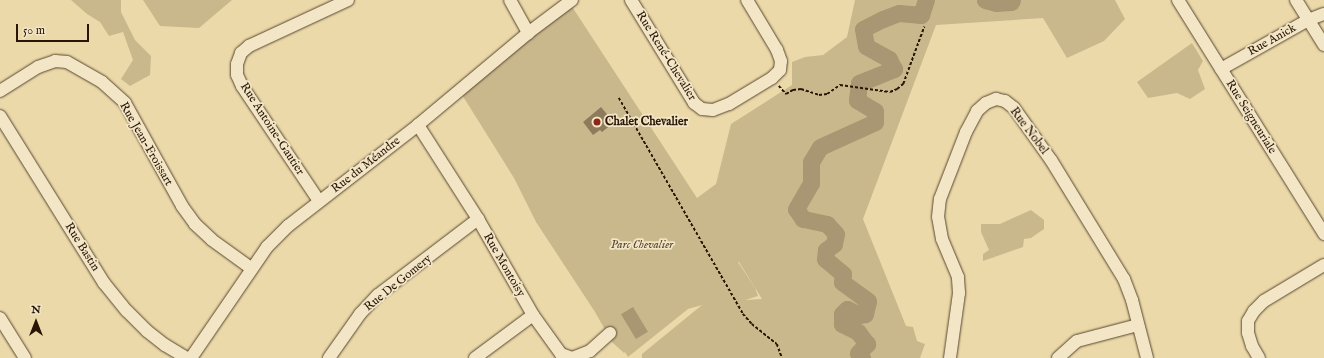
<!DOCTYPE html>
<meta charset="utf-8">
<style>
body{margin:0}
#map{position:relative;width:1324px;height:358px;overflow:hidden;background:#ebd9a9;font-family:"IM FELL English",serif}
div>[style]{position:absolute}
[style*='--x']{left:calc(var(--x)*1px);top:calc(var(--y)*1px);width:calc(var(--w)*1px);rotate:calc(var(--a)*1deg)}
.green>*{inset:0;background:#cab88d}
.water>*{inset:0;background:#a99672;transform-origin:0 0}
.river>*{height:17px;margin:-8.5px;padding:0 8.5px;transform-origin:8.5px;border-radius:8.5px;background:#a99672}
.building>*{inset:0;background:#8d7b5b}
.path>*{height:1.5px;margin-top:-0.75px;transform-origin:0;background:repeating-linear-gradient(90deg,#281506 0 3px,transparent 0 5px)}
.roads{filter:drop-shadow(0 0 1px #59462f) drop-shadow(0 0 1px #59462f)}
.minor>*{height:12px;margin:-6px;padding:0 6px;transform-origin:6px;border-radius:6px;background:#f2e6c7}
.dots>*{width:11px;height:11px;translate:-50% -50%;box-sizing:border-box;border:2px solid #f2e6c7;border-radius:50%}
span{translate:-50% -50%;white-space:nowrap;text-align:center;line-height:1.15;-webkit-text-stroke:3.5px #f2e6c7;paint-order:stroke}
.street-label{font-size:12px;color:#281506}
.poi-label{font-size:12px;color:#281506;font-weight:700}
.left{translate:0 -50%;text-align:left}
.park-label{font-size:12px;color:#59462e;font-style:italic}
.north{position:absolute;left:16px;top:302px;width:40px;height:40px;-webkit-text-stroke:3px #f2e6c7;paint-order:stroke;rotate:0deg;font-size:11px;font-weight:700;line-height:16px;text-align:center;color:#281506}
.north::after{content:'';display:block;margin:auto;width:14px;height:18px;background:#281506;clip-path:polygon(50% 0,100% 100%,50% 72%,0 100%)}
.scale{position:absolute;left:16px;top:24px;width:73px;height:18px;box-sizing:border-box;border:2px solid #281506;border-top:0;padding-left:5px;font-size:12px;line-height:14px;white-space:nowrap;color:#281506;-webkit-text-stroke:3px #f2e6c7;paint-order:stroke}
</style>
<div id="map">
<div class="green">
<div style="clip-path:polygon(71px 0,121px 0,121px 12px,135px 40px,151px 56px,150px 75px,130px 86px,121px 79px,133px 60px,123px 32px,109px 36px,100px 22px,87px 14px)"></div>
<div style="clip-path:polygon(143px 0,232px 0,199px 28px,160px 26px)"></div>
<div style="clip-path:polygon(evenodd,855px 0,1115px 0,1125px 19px,1104px 41px,1067px 58px,1043px 18px,936px 25px,863px 219px,906px 326px,913px 327px,917px 341px,925px 344px,920px 358px,642px 358px,642px 354px,702px 305px,688px 309px,628px 357px,625px 352px,624px 353px,612px 342px,595px 312px,536px 222px,514px 178px,459px 90px,569px 2px,697px 198px,716px 184px,731px 124px,792px 85px,792px 62px,805px 57px,823px 55px,847px 37px,855px 0,738px 262px,739px 262px,762px 299px,745px 300px,758px 296px,755px 288px,738px 262px)"></div>
<div style="clip-path:polygon(1192px 43px,1203px 61px,1198px 70px,1205px 89px,1190px 99px,1177px 93px,1148px 98px,1137px 82px)"></div>
<div style="clip-path:polygon(1031px 210px,1044px 220px,1044px 229px,1031px 238px,1024px 239px,1023px 247px,983px 261px,983px 254px,989px 250px,981px 232px,981px 224px,1000px 224px)"></div>
</div>
<div class="water">
<div style="left:633px;top:307px;width:29px;height:14px;rotate:59deg"></div>
</div>
<div class="river">
<div style="--x:985;--y:0;--w:11;--a:15"></div>
<div style="--x:996;--y:3;--w:15;--a:-4"></div>
<div style="--x:1011;--y:2;--w:2;--a:-63"></div>
<div style="--x:862;--y:358;--w:6;--a:-129"></div>
<div style="--x:858;--y:353;--w:13;--a:-45"></div>
<div style="--x:867;--y:344;--w:15;--a:-127"></div>
<div style="--x:858;--y:332;--w:18;--a:-153"></div>
<div style="--x:842;--y:324;--w:10;--a:-90"></div>
<div style="--x:842;--y:314;--w:7;--a:-45"></div>
<div style="--x:847;--y:309;--w:14;--a:25"></div>
<div style="--x:860;--y:315;--w:5;--a:-11"></div>
<div style="--x:865;--y:314;--w:13;--a:-77"></div>
<div style="--x:868;--y:301;--w:32;--a:-144"></div>
<div style="--x:842;--y:282;--w:8;--a:-83"></div>
<div style="--x:843;--y:274;--w:23;--a:-140"></div>
<div style="--x:825;--y:259;--w:9;--a:-84"></div>
<div style="--x:826;--y:250;--w:10;--a:-37"></div>
<div style="--x:834;--y:244;--w:10;--a:-79"></div>
<div style="--x:836;--y:234;--w:13;--a:-132"></div>
<div style="--x:827;--y:224;--w:25;--a:-168"></div>
<div style="--x:803;--y:219;--w:12;--a:-125"></div>
<div style="--x:796;--y:209;--w:30;--a:-60"></div>
<div style="--x:811;--y:183;--w:21;--a:-90"></div>
<div style="--x:811;--y:162;--w:17;--a:-59"></div>
<div style="--x:820;--y:147;--w:60;--a:-24.4"></div>
<div style="--x:875;--y:122;--w:11;--a:-90"></div>
<div style="--x:875;--y:111;--w:21;--a:-149"></div>
<div style="--x:857;--y:100;--w:17;--a:-83"></div>
<div style="--x:859;--y:83;--w:38;--a:-22"></div>
<div style="--x:894;--y:69;--w:11;--a:-117"></div>
<div style="--x:889;--y:59;--w:26;--a:-151"></div>
<div style="--x:866;--y:46;--w:17;--a:-100"></div>
<div style="--x:863;--y:29;--w:22;--a:-27"></div>
<div style="--x:883;--y:19;--w:17;--a:-21"></div>
<div style="--x:899;--y:13;--w:22;--a:5"></div>
<div style="--x:921;--y:15;--w:16;--a:-72"></div>
</div>
<div class="building">
<div style="clip-path:polygon(601px 107px,611px 119px,609px 121px,612px 124px,602px 132px,600px 130px,593px 135px,583px 122px)"></div>
</div>
<div class="path">
<div style="--x:779;--y:86;--w:11;--a:49"></div>
<div style="--x:786;--y:94;--w:8;--a:-30"></div>
<div style="--x:793;--y:90;--w:8;--a:-7"></div>
<div style="--x:801;--y:89;--w:19;--a:18"></div>
<div style="--x:819;--y:95;--w:8;--a:-7"></div>
<div style="--x:827;--y:94;--w:16;--a:-35"></div>
<div style="--x:840;--y:85;--w:50;--a:8"></div>
<div style="--x:890;--y:92;--w:8;--a:-23"></div>
<div style="--x:897;--y:89;--w:8;--a:-40"></div>
<div style="--x:903;--y:84;--w:61;--a:-69.8"></div>
<div style="--x:619;--y:98;--w:249;--a:60.1"></div>
<div style="--x:743;--y:314;--w:13;--a:48"></div>
<div style="--x:752;--y:324;--w:32;--a:39"></div>
<div style="--x:777;--y:344;--w:15;--a:70"></div>
</div>
<div class="roads">
<div class="minor">
<div style="--x:510;--y:0;--w:38;--a:61"></div>
<div style="--x:631;--y:0;--w:121;--a:58.5"></div>
<div style="--x:694;--y:103;--w:10;--a:37"></div>
<div style="--x:702;--y:109;--w:11;--a:5"></div>
<div style="--x:713;--y:110;--w:17;--a:-21"></div>
<div style="--x:729;--y:104;--w:50;--a:-31.2"></div>
<div style="--x:772;--y:78;--w:11;--a:-45"></div>
<div style="--x:780;--y:70;--w:9;--a:-84"></div>
<div style="--x:781;--y:61;--w:12;--a:-110"></div>
<div style="--x:777;--y:50;--w:58;--a:-121"></div>
<div style="--x:1178;--y:0;--w:276;--a:58"></div>
<div style="--x:1296;--y:0;--w:53;--a:58.1"></div>
<div style="--x:1221;--y:69;--w:100;--a:-29.4"></div>
<div style="--x:1308;--y:20;--w:17;--a:-21"></div>
<div style="--x:0;--y:91;--w:45;--a:-32.3"></div>
<div style="--x:38;--y:67;--w:18;--a:-19"></div>
<div style="--x:55;--y:61;--w:12;--a:5"></div>
<div style="--x:67;--y:62;--w:40;--a:29.7"></div>
<div style="--x:102;--y:82;--w:31;--a:42"></div>
<div style="--x:125;--y:103;--w:118;--a:61"></div>
<div style="--x:182;--y:206;--w:22;--a:54"></div>
<div style="--x:195;--y:224;--w:23;--a:43"></div>
<div style="--x:212;--y:240;--w:49;--a:35.9"></div>
<div style="--x:0;--y:116;--w:197;--a:58.1"></div>
<div style="--x:104;--y:283;--w:36;--a:51"></div>
<div style="--x:127;--y:311;--w:28;--a:45"></div>
<div style="--x:147;--y:331;--w:23;--a:38"></div>
<div style="--x:165;--y:345;--w:26;--a:31"></div>
<div style="--x:418;--y:125;--w:112;--a:57.4"></div>
<div style="--x:478;--y:219;--w:111;--a:60.2"></div>
<div style="--x:533;--y:315;--w:48;--a:54.3"></div>
<div style="--x:561;--y:354;--w:12;--a:20"></div>
<div style="--x:572;--y:358;--w:19;--a:-21"></div>
<div style="--x:590;--y:351;--w:27;--a:-42"></div>
<div style="--x:319;--y:201;--w:138;--a:-123.8"></div>
<div style="--x:242;--y:86;--w:12;--a:-114"></div>
<div style="--x:237;--y:75;--w:11;--a:-90"></div>
<div style="--x:237;--y:64;--w:12;--a:-70"></div>
<div style="--x:241;--y:53;--w:11;--a:-41"></div>
<div style="--x:249;--y:46;--w:109;--a:-24.9"></div>
<div style="--x:0;--y:318;--w:47;--a:58"></div>
<div style="--x:191;--y:358;--w:135;--a:-55.6"></div>
<div style="--x:267;--y:247;--w:30;--a:-45"></div>
<div style="--x:288;--y:226;--w:165;--a:-37.8"></div>
<div style="--x:418;--y:125;--w:143;--a:-39.9"></div>
<div style="--x:528;--y:33;--w:55;--a:-36.9"></div>
<div style="--x:329;--y:358;--w:54;--a:-54.8"></div>
<div style="--x:360;--y:314;--w:26;--a:-47"></div>
<div style="--x:378;--y:295;--w:126;--a:-37.2"></div>
<div style="--x:475;--y:358;--w:72;--a:-36.6"></div>
<div style="--x:950;--y:358;--w:66;--a:-82.1"></div>
<div style="--x:959;--y:293;--w:16;--a:-94"></div>
<div style="--x:958;--y:277;--w:41;--a:-112.8"></div>
<div style="--x:942;--y:239;--w:22;--a:-100"></div>
<div style="--x:938;--y:217;--w:18;--a:-84"></div>
<div style="--x:940;--y:199;--w:72;--a:-68.8"></div>
<div style="--x:966;--y:132;--w:24;--a:-62"></div>
<div style="--x:977;--y:111;--w:12;--a:-42"></div>
<div style="--x:986;--y:103;--w:11;--a:-22"></div>
<div style="--x:996;--y:99;--w:9;--a:13"></div>
<div style="--x:1005;--y:101;--w:11;--a:38"></div>
<div style="--x:1014;--y:108;--w:64;--a:54.6"></div>
<div style="--x:1051;--y:160;--w:140;--a:58.5"></div>
<div style="--x:1124;--y:279;--w:22;--a:69"></div>
<div style="--x:1132;--y:300;--w:60;--a:75.5"></div>
<div style="--x:1058;--y:358;--w:25;--a:-42"></div>
<div style="--x:1077;--y:341;--w:63;--a:-14.7"></div>
<div style="--x:1259;--y:358;--w:14;--a:-120"></div>
<div style="--x:1252;--y:346;--w:14;--a:-107"></div>
<div style="--x:1248;--y:333;--w:12;--a:-90"></div>
<div style="--x:1248;--y:321;--w:12;--a:-59"></div>
<div style="--x:1254;--y:311;--w:14;--a:-45"></div>
<div style="--x:1264;--y:301;--w:70;--a:-31"></div>
</div>
</div>
<div class="dots">
<div style="left:597px;top:122px;background:#8f2418"></div>
</div>
<div class="street-label">
<span style="left:1272px;top:40px;rotate:-29deg">Rue Anick</span>
<span style="left:666px;top:56px;rotate:58deg">Rue René-Chevalier</span>
<span style="left:1251px;top:117px;rotate:58deg">Rue Seigneuriale</span>
<span style="left:272px;top:129px;rotate:57deg">Rue Antoine-Gautier</span>
<span style="left:1029px;top:131px;rotate:53deg">Rue Nobel</span>
<span style="left:146px;top:144px;rotate:60deg">Rue Jean-Froissart</span>
<span style="left:366px;top:165px;rotate:-38deg">Rue du Méandre</span>
<span style="left:82px;top:247px;rotate:58deg">Rue Bastin</span>
<span style="left:504px;top:265px;rotate:60deg">Rue Montoisy</span>
<span style="left:398px;top:283px;rotate:-39deg">Rue De Gomery</span>
</div>
<div class="poi-label">
<span class="left" style="left:605px;top:122px">Chalet Chevalier</span>
</div>
<div class="park-label">
<span style="left:642px;top:245px">Parc Chevalier</span>
</div>
<div class="north">N</div>
<div class="scale">50 m</div>
</div>
